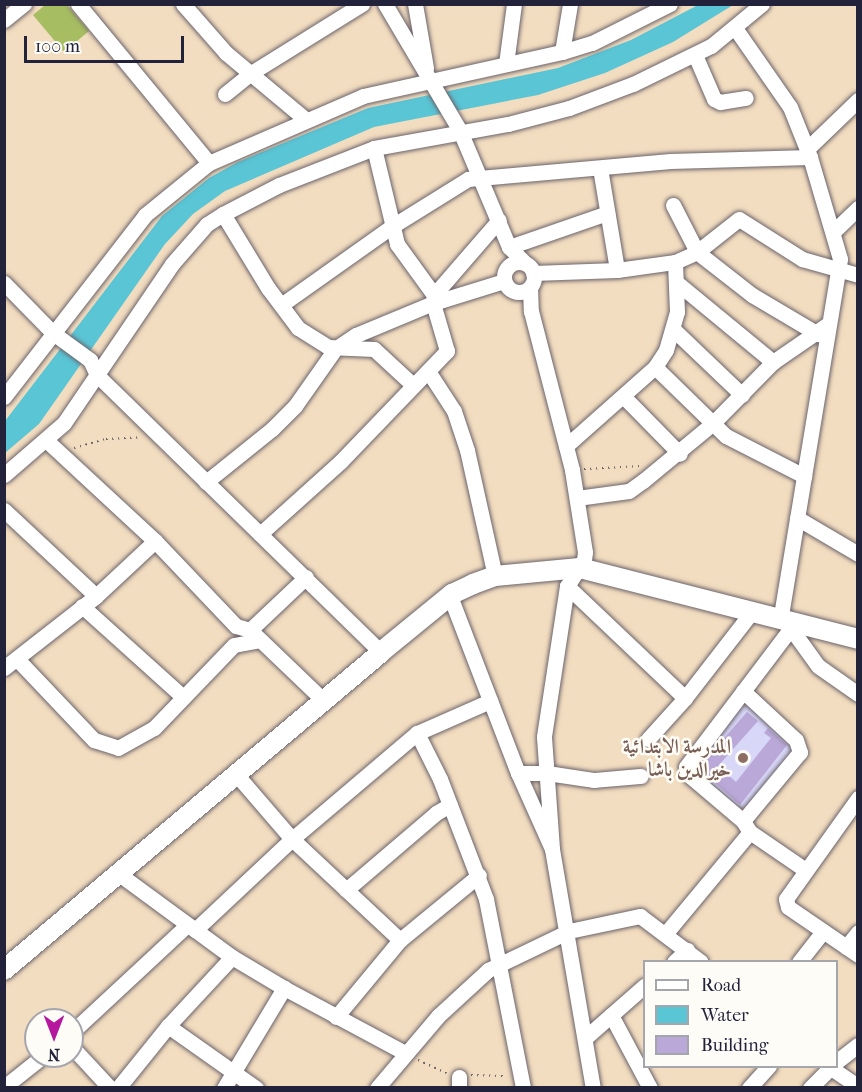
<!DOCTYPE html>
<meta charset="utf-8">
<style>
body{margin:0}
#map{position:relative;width:862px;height:1092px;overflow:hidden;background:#f3ddc0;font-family:"IM FELL French Canon",Amiri,serif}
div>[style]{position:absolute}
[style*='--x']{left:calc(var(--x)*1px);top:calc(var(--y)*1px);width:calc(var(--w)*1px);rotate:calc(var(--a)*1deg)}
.built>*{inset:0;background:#d8d7f8}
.green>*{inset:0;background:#a6bd62}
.water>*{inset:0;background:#5ac5d5}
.building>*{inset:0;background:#baa8d9}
.path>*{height:2px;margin-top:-1px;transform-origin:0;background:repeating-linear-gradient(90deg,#6b636a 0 1.5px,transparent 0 6px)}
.roads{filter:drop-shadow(0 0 2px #6b636a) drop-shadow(0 0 2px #6b636a)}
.minor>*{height:15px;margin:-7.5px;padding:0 7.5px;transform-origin:7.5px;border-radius:7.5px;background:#fff}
.minor>.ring{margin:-7.5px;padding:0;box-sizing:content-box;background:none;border:15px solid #fff;border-radius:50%}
.major>*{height:20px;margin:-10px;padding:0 10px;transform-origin:10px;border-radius:10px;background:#fff}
.dots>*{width:16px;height:16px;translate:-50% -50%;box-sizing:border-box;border:3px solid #fdfcf7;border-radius:50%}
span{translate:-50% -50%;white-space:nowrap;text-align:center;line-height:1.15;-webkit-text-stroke:5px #fdfcf7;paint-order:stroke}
.education-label{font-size:20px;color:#785e54;font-weight:700}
.right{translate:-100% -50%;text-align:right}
.frame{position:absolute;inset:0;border:6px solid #22223b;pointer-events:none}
.legend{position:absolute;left:643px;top:960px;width:195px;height:108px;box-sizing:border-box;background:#fdfcf7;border:2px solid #a5a5ac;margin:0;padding:8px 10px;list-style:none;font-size:18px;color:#22223b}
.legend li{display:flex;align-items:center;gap:12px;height:30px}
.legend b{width:30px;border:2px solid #a5a5ac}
.north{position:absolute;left:24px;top:1008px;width:60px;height:60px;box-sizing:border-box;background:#fdfcf7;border:2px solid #a5a5ac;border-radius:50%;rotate:180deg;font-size:16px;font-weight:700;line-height:24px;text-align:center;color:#22223b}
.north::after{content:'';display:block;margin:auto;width:21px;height:27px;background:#b5179e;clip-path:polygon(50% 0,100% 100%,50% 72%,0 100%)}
.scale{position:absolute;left:24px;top:36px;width:160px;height:27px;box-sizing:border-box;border:3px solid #22223b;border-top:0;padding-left:8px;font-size:18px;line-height:21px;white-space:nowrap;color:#22223b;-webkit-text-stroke:4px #fdfcf7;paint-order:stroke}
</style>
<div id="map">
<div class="built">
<div style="clip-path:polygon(740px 706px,748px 706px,792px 742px,792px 751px,748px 806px,739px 809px,695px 774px,693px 764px)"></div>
</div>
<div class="green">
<div style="clip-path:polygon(45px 5px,67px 5px,89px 31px,64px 52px,33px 15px)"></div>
</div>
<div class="water">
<div style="clip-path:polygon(698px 5px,733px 5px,673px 42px,605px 73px,538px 95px,374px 127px,225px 191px,193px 214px,165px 244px,39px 424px,5px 453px,5px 421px,162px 216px,209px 178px,238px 162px,368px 108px,558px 68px,631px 40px)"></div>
</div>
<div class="building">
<div style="clip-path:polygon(747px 712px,758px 721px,718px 766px,736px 782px,771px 738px,764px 733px,768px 728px,787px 745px,740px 805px,698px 768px)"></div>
</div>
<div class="path">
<div style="--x:74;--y:448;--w:33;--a:-16"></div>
<div style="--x:106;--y:439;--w:35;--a:-3"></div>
<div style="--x:584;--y:469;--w:57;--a:-3"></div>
<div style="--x:418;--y:1060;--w:33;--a:25"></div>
<div style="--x:471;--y:1075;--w:36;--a:2"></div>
</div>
<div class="roads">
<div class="minor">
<div style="--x:78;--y:4;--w:206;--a:50.5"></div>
<div style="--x:183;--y:4;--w:65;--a:48.7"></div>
<div style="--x:226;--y:53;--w:103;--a:39.9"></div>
<div style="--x:385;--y:4;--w:147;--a:59.4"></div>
<div style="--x:460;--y:131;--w:126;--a:67.1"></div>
<div style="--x:509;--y:247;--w:23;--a:45"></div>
<div style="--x:415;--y:4;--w:65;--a:80.2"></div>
<div style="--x:4;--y:20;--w:26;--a:-39"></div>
<div style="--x:735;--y:28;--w:96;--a:55.2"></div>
<div style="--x:790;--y:107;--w:54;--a:68.2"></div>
<div style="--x:810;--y:157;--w:106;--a:73.6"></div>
<div style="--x:840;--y:259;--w:366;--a:99.4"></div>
<div style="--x:562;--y:52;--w:49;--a:-80.5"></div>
<div style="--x:695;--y:55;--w:48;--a:66.6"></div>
<div style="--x:714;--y:99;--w:7;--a:27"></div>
<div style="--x:720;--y:102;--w:26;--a:-9"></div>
<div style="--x:506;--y:64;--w:61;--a:-82.4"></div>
<div style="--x:225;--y:94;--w:33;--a:-39"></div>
<div style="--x:251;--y:73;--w:131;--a:-31.9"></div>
<div style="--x:374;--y:148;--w:99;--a:76.5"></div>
<div style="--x:397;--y:244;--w:63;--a:54"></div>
<div style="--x:807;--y:149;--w:71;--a:-43.9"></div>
<div style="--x:600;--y:168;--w:103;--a:80.5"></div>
<div style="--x:673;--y:205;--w:53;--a:62.9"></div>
<div style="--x:697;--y:252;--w:70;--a:38"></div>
<div style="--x:752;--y:295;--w:77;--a:30.6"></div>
<div style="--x:223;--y:214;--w:87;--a:58.7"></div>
<div style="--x:268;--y:288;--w:50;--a:53.1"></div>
<div style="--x:298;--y:328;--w:36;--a:32"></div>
<div style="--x:328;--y:347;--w:46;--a:2.5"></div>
<div style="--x:374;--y:349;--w:53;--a:42.7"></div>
<div style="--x:834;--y:231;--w:33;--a:-44"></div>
<div style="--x:509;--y:247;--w:104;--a:-19.1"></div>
<div class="ring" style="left:504px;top:262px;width:15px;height:15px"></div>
<div style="--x:533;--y:273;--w:84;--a:-2"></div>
<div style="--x:617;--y:270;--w:59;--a:-7.9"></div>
<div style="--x:675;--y:262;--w:24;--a:-24"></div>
<div style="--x:697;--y:252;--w:53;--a:-38.2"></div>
<div style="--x:739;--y:219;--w:75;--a:32.4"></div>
<div style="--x:802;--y:259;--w:58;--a:15.9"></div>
<div style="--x:676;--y:282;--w:126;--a:39.5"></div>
<div style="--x:4;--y:283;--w:70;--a:45.6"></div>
<div style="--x:53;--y:333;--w:46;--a:36.1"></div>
<div style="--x:90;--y:360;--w:17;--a:65"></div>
<div style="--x:97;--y:375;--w:397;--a:44.3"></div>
<div style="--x:530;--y:287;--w:24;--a:88"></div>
<div style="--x:531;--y:311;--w:164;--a:75.5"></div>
<div style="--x:572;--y:470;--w:83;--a:81"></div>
<div style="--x:585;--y:552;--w:8;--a:97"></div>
<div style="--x:584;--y:560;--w:31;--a:123"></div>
<div style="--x:567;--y:586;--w:153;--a:98.7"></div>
<div style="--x:544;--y:737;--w:112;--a:85.9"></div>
<div style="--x:281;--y:305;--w:135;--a:-35.3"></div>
<div style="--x:391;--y:227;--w:91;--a:-31.9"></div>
<div style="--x:468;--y:179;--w:203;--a:-5.1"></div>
<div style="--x:670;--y:161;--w:140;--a:-1.6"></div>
<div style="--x:674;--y:330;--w:94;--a:43.7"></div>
<div style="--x:655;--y:367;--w:99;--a:44.2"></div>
<div style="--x:726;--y:436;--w:88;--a:27.1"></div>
<div style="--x:428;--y:371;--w:48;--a:57"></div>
<div style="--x:454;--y:411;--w:41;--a:71.6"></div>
<div style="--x:467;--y:450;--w:129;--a:77.5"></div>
<div style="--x:623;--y:396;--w:81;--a:45.5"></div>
<div style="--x:4;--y:397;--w:230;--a:-52.2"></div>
<div style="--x:145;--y:215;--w:82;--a:-39.1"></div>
<div style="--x:209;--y:163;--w:168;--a:-23.5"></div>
<div style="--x:363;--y:96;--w:204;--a:-12.5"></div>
<div style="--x:562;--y:52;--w:31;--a:-17"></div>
<div style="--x:592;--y:43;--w:87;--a:-26.6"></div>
<div style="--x:47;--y:441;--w:147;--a:42.8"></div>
<div style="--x:155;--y:541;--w:117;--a:46.4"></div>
<div style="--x:236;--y:626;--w:15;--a:16"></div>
<div style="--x:250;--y:630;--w:101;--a:43.8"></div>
<div style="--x:566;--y:446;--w:119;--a:-41.6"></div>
<div style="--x:655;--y:367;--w:20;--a:-57"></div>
<div style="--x:666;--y:350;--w:40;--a:-74"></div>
<div style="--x:677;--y:312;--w:50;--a:-92.3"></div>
<div style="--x:4;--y:475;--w:79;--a:-40.9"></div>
<div style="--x:64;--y:423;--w:192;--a:-55.8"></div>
<div style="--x:172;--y:264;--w:53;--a:-48.8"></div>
<div style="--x:207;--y:224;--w:19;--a:-32"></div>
<div style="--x:223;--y:214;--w:63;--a:-27.4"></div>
<div style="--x:279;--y:185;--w:102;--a:-21.3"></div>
<div style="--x:374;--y:148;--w:136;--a:-10.2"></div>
<div style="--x:508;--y:124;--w:63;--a:-14.7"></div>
<div style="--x:569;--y:108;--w:68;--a:-20.6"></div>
<div style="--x:633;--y:84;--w:87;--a:-26"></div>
<div style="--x:711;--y:46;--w:66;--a:-39.5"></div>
<div style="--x:206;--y:482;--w:85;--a:-38.8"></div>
<div style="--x:272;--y:429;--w:33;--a:-45"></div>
<div style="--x:295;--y:406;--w:70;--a:-54.9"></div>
<div style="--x:335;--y:349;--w:25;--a:-34"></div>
<div style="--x:356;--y:335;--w:83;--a:-22.6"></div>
<div style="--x:433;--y:303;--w:74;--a:-17.2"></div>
<div style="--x:577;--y:498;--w:52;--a:-7.7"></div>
<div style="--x:629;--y:491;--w:17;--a:-36"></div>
<div style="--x:643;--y:481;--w:89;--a:-39.6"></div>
<div style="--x:712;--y:424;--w:87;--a:-45.5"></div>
<div style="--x:773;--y:362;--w:67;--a:-34.6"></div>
<div style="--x:4;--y:510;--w:126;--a:43.1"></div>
<div style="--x:797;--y:518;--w:71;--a:30.5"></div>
<div style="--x:260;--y:534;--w:109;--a:-42"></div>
<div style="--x:341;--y:461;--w:153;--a:-46.1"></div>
<div style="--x:447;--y:351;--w:50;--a:-106.3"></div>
<div style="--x:433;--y:303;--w:8;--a:-83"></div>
<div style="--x:434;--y:295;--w:99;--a:-49.1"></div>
<div style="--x:567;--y:586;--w:163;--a:43.5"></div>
<div style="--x:685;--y:698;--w:108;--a:-52.2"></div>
<div style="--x:450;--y:596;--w:190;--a:69"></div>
<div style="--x:518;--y:773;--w:83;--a:65.9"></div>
<div style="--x:552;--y:849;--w:242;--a:80.3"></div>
<div style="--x:82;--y:606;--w:136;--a:42"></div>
<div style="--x:794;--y:624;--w:179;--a:127.1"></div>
<div style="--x:686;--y:767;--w:10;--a:66"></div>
<div style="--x:690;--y:776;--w:70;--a:40.3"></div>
<div style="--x:743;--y:821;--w:13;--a:58"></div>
<div style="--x:750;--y:832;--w:65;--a:34.4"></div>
<div style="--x:250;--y:630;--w:77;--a:-43.4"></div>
<div style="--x:792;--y:630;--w:44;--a:54.2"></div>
<div style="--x:818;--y:666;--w:49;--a:35"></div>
<div style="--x:17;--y:659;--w:112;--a:46.5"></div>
<div style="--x:94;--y:740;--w:25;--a:18"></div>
<div style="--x:118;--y:748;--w:41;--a:-29.1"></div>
<div style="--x:154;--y:728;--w:115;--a:-46.1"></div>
<div style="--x:234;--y:645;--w:26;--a:-11"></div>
<div style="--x:4;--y:668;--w:117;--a:-38"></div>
<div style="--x:96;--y:596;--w:81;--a:-43"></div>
<div style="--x:743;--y:691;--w:72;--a:42.8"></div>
<div style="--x:796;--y:740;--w:13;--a:72"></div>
<div style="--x:800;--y:752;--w:89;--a:129.6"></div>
<div style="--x:417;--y:733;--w:51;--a:63.4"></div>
<div style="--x:440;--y:779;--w:129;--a:69"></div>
<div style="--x:486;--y:899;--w:193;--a:78.9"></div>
<div style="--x:648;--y:739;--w:55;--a:-47.9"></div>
<div style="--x:518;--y:773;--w:29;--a:0"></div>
<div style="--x:547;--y:773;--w:48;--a:8.5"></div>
<div style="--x:594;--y:780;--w:47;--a:-4.9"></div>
<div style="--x:236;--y:774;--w:86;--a:49.3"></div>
<div style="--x:292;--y:839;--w:148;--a:43.1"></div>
<div style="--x:858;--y:798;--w:124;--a:125.5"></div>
<div style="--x:786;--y:899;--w:8;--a:76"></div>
<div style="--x:788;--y:907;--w:85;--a:34.4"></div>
<div style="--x:119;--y:874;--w:140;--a:36.3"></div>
<div style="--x:232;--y:957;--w:61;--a:30.8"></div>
<div style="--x:346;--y:890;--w:118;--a:-40.5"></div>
<div style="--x:436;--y:813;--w:16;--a:-30"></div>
<div style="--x:195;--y:930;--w:133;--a:-43.2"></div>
<div style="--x:292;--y:839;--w:164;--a:-40.3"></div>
<div style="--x:417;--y:733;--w:80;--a:-23.7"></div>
<div style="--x:666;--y:933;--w:131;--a:-50.3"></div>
<div style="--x:846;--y:947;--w:19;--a:-51"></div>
<div style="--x:674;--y:962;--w:18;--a:-43"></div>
<div style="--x:799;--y:962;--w:39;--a:-52"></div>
<div style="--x:611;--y:1015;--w:83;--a:61.9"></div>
<div style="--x:336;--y:1017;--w:100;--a:-50.3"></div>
<div style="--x:400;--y:940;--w:102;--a:-39.4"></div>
<div style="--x:168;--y:1026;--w:108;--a:35.2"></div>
<div style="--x:72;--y:1032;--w:157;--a:-42.9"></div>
<div style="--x:585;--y:1038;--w:79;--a:-41.4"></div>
<div style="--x:72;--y:1047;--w:56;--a:47.2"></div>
<div style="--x:836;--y:1062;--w:28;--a:-38"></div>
<div style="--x:828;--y:1066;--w:36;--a:34"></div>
<div style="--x:4;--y:1087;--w:50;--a:-38.5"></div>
<div style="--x:118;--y:1088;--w:80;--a:-51.1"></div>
<div style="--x:168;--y:1026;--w:94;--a:-47.2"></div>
<div style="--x:224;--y:1088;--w:117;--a:-59"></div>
<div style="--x:284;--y:988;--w:137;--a:28.2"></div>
<div style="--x:377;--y:1088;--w:94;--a:-49.7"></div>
<div style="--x:438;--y:1016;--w:68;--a:-42.6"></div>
<div style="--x:488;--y:970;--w:90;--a:-25.7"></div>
<div style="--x:569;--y:931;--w:73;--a:-11.9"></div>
<div style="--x:640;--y:916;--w:76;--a:37"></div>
<div style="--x:459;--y:1088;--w:11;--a:-90"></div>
<div style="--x:749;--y:1088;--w:30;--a:-48"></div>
<div style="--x:810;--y:1088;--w:31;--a:-45"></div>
</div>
<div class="major">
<div style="--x:4;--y:970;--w:493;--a:-40.1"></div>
<div style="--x:381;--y:652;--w:92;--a:-39.2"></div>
<div style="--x:452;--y:594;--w:23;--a:-25"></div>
<div style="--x:473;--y:584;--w:23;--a:-20"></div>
<div style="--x:495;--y:576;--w:85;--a:-5.4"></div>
<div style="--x:580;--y:568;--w:287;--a:14.3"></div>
</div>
</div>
<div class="dots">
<div style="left:743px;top:758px;background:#8d6e63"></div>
</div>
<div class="education-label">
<span class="right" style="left:731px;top:758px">المدرسة الابتدائية<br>خيرالدين باشا</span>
</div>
<div class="frame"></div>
<ul class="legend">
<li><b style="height:8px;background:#fff"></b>Road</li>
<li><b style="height:16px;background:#5ac5d5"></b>Water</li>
<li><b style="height:16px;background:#baa8d9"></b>Building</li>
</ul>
<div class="north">N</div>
<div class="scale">100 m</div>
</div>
